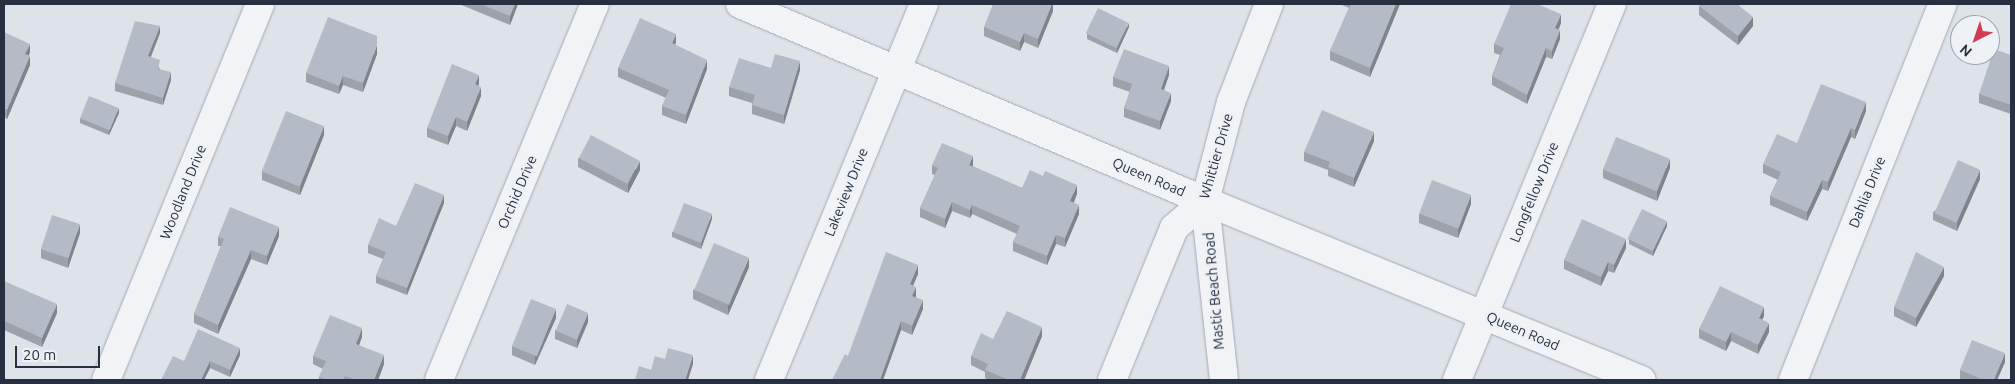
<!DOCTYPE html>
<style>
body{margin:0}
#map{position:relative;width:2015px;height:384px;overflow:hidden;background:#dee2e9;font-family:Ubuntu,sans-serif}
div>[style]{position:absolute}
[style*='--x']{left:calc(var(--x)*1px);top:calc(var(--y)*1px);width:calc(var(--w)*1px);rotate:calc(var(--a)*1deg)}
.roads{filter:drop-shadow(0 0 1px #a3a9b3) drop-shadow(0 0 1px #a3a9b3)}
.minor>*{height:28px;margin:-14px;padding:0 14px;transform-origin:14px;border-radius:14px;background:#f1f3f7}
.tertiary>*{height:28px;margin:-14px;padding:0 14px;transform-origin:14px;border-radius:14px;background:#f1f3f7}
.wall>*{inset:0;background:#9ca1aa}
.shaded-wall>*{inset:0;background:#7f838b}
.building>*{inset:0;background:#b5bbc6;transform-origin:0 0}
span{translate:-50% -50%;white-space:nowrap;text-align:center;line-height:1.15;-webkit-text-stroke:5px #eef1f6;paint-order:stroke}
.street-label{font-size:14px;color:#263040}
.frame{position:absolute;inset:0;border:5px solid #263040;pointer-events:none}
.north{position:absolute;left:1950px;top:15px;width:50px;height:50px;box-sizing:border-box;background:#eef1f6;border:1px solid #9ea4ad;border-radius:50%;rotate:221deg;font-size:14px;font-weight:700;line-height:20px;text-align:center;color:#263040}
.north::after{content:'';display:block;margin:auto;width:18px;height:22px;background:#d53b50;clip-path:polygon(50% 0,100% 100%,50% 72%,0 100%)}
.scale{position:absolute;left:15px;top:346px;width:85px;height:22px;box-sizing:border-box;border:2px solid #263040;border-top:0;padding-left:6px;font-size:15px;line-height:18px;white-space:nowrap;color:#263040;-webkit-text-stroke:4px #eef1f6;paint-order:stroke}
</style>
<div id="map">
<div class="roads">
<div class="minor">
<div style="--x:740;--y:4;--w:505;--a:22.96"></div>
<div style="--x:1205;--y:201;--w:472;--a:22.3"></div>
<div style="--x:106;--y:380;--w:406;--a:-67.7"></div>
<div style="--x:439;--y:380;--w:407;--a:-67.5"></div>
<div style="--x:769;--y:380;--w:407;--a:-67.6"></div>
<div style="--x:1112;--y:380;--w:164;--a:-67.8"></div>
<div style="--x:1174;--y:228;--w:41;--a:-41.1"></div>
<div style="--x:1457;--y:380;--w:407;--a:-67.6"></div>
<div style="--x:1793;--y:380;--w:405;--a:-68.3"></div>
</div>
<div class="tertiary">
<div style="--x:1224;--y:380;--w:180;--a:-96.1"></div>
<div style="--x:1205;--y:201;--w:102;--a:-75.3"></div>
<div style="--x:1231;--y:102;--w:105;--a:-68.8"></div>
</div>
</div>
<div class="wall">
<div style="clip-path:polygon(459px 4px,518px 4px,510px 25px)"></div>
<div style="clip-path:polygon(1053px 4px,1053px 11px,1038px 48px,1024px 42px,1020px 51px,984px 36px,984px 27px)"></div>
<div style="clip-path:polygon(1340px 4px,1400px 4px,1370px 77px,1330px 60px,1330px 51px,1349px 8px)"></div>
<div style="clip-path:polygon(1699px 6px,1753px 26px,1738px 45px,1699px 15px)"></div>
<div style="clip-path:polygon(1561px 23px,1559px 29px,1560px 39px,1552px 59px,1546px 57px,1527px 104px,1492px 85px,1492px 76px,1500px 55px,1494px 53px,1494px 44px)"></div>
<div style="clip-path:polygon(1129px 27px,1117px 53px,1087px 39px,1087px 34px)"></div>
<div style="clip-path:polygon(4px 32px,30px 52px,29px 56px,30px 65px,7px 119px,4px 117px)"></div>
<div style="clip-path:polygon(160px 33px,151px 57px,160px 69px,171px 80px,163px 105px,115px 91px,115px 83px)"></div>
<div style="clip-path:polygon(676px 42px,675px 45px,707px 69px,686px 124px,662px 115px,662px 106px,666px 98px,618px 77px,618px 68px)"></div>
<div style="clip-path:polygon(377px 54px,363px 92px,343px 85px,339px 94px,306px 82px,306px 73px)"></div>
<div style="clip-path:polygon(2011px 55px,2011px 114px,1979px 103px,1979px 94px)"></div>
<div style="clip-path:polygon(771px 68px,800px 70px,784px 124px,752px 114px,752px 103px,729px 96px,729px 87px)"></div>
<div style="clip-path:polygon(1169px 75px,1164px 90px,1171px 101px,1160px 130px,1124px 117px,1124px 108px,1130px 92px,1113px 86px,1113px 77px)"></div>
<div style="clip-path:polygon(479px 84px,478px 86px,481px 96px,467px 131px,456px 126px,448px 145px,427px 137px,427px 128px)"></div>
<div style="clip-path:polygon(1866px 111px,1855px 139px,1851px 137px,1828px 191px,1822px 189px,1807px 221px,1770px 205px,1770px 196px,1778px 180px,1763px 173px,1763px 164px,1797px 143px)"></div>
<div style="clip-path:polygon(119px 113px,109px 135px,80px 123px,80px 118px)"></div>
<div style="clip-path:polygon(324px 135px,300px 195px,262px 180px,262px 171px)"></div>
<div style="clip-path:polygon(1374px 141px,1354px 187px,1328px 176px,1328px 170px,1304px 161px,1304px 152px)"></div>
<div style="clip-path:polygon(578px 158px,640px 170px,628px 193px,578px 167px)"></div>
<div style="clip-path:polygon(932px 165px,973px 165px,972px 166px,1022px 188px,1077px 194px,1074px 203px,1079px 214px,1065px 247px,1056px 244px,1047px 265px,1013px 251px,1013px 242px,1017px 234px,972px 214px,970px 218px,952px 211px,945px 228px,920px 217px,920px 208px,935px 175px,932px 174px)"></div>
<div style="clip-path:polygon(1670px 168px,1657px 201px,1603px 178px,1603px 169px)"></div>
<div style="clip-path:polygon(1980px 179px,1957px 231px,1933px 220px,1933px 212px)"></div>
<div style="clip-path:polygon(444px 203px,407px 295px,376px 283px,376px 276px,383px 259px,368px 253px,368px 245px,396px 226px)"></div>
<div style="clip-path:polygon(1471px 204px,1458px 238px,1419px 223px,1419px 214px)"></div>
<div style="clip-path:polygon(712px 219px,701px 249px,672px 237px,672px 232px)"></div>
<div style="clip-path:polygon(1667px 226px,1653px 256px,1629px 244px,1629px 239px)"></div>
<div style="clip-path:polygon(80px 233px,68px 268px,41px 258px,41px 249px)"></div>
<div style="clip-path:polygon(279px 236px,267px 265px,251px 259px,218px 334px,194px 323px,194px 314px,221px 246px,218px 246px,218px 237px)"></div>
<div style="clip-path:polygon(1626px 248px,1614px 273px,1608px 271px,1601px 286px,1564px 269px,1564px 260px)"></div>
<div style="clip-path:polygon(749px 267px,728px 315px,693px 299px,693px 290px)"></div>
<div style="clip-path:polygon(918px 274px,913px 285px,916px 296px,916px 297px,923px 309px,912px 335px,901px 330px,883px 380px,832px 380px,848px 356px)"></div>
<div style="clip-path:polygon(1944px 276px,1916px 327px,1894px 316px,1894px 307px)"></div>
<div style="clip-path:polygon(4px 281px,57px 313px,42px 347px,4px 330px)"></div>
<div style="clip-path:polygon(1764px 316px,1762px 320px,1769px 332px,1758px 354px,1731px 341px,1726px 351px,1699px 338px,1699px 329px)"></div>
<div style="clip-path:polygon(556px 318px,535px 365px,512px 355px,512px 346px)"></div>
<div style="clip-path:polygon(588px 322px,577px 348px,555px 339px,555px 330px)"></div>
<div style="clip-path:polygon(1042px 336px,1024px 380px,989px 380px,985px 378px,985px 372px,971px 365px,971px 356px,993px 339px)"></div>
<div style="clip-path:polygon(362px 337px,359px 345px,384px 364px,378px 380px,319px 380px,319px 377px,323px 369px,313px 364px,313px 356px)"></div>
<div style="clip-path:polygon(240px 355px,230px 377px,210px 368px,204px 380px,162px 380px,162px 378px,184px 361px)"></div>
<div style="clip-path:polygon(2005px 362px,1997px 380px,1962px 380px,1960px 379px,1960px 370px)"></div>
</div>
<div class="shaded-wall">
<div style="clip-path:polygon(515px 4px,518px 4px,510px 25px,510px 16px)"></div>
<div style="clip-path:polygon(1052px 4px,1053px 4px,1053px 11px,1038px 48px,1038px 39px)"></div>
<div style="clip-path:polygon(1396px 4px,1400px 4px,1370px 77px,1370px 68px)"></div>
<div style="clip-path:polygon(1561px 14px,1561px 23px,1555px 37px,1555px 28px)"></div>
<div style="clip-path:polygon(1753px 17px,1753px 26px,1738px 45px,1738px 36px)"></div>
<div style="clip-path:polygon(1129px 23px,1129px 27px,1117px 53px,1117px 48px)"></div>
<div style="clip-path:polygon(160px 26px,160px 33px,148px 63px,148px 56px)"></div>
<div style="clip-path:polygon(1560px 30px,1560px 39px,1552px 59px,1552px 51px)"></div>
<div style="clip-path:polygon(1024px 33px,1024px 42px,1020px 51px,1020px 42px)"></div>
<div style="clip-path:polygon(676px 34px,676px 42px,672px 52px,672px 43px)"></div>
<div style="clip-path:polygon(30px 44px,30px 52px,25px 63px,25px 54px)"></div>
<div style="clip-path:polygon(377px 45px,377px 54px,363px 92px,363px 83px)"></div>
<div style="clip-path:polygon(1546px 48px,1546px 57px,1527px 104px,1527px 95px)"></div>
<div style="clip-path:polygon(30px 56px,30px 65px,7px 119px,7px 110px)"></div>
<div style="clip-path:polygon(707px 60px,707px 69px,686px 124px,686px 115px)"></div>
<div style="clip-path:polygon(800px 61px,800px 70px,784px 124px,784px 115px)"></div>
<div style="clip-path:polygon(1169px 66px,1169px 75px,1161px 98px,1161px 89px)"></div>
<div style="clip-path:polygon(171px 72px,171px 80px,163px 105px,163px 98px)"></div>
<div style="clip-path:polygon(479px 75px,479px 84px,475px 93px,475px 84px)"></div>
<div style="clip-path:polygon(343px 76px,343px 85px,339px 94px,339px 86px)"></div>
<div style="clip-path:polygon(481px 87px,481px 96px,467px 131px,467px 122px)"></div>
<div style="clip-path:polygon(1171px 93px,1171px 101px,1160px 130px,1160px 121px)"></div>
<div style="clip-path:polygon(1866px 102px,1866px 111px,1855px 139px,1855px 130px)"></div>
<div style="clip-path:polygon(119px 108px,119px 113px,109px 135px,109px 130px)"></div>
<div style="clip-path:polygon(456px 117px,456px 126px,448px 145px,448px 136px)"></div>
<div style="clip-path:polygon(324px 126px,324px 135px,300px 195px,300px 186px)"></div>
<div style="clip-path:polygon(1851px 128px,1851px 137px,1828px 191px,1828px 182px)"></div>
<div style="clip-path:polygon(1374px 132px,1374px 141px,1354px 187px,1354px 178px)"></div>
<div style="clip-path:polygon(973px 156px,973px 165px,969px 174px,969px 165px)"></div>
<div style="clip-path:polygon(1670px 159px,1670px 168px,1657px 201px,1657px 192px)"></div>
<div style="clip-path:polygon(640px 161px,640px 170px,628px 193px,628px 184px)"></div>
<div style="clip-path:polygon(1980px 170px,1980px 179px,1957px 231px,1957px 222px)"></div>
<div style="clip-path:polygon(1822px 180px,1822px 189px,1807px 221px,1807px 212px)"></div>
<div style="clip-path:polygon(1077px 185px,1077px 194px,1070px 210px,1070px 201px)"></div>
<div style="clip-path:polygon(444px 195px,444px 203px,407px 295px,407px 288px)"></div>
<div style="clip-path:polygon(1471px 195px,1471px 204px,1458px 238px,1458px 229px)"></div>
<div style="clip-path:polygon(952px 202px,952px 211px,945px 228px,945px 219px)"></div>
<div style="clip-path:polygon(972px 205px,972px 214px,970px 218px,970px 210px)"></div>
<div style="clip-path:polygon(1079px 205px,1079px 214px,1065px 247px,1065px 238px)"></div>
<div style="clip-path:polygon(712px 214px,712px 219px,701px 249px,701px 244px)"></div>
<div style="clip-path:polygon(1667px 221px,1667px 226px,1653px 256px,1653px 251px)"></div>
<div style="clip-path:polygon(80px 224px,80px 233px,68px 268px,68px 259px)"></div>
<div style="clip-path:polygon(279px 227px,279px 236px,267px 265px,267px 256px)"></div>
<div style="clip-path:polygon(1056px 235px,1056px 244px,1047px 265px,1047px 256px)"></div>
<div style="clip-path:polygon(1626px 239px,1626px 248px,1614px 273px,1614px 265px)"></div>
<div style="clip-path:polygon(251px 250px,251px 259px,218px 334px,218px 325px)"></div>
<div style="clip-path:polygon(749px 258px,749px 267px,728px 315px,728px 306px)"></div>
<div style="clip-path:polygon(1608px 262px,1608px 271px,1601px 286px,1601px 277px)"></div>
<div style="clip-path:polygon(918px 265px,918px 274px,910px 293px,910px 284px)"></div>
<div style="clip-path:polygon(1944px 267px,1944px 276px,1916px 327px,1916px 318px)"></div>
<div style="clip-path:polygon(916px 287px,916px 296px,912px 305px,912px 296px)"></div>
<div style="clip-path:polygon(923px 300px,923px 309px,912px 335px,912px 326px)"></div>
<div style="clip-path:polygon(57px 304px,57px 313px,42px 347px,42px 338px)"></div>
<div style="clip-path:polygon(1764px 307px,1764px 316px,1759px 327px,1759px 318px)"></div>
<div style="clip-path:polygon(556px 309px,556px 318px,535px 365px,535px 356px)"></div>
<div style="clip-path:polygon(588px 313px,588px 322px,577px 348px,577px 339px)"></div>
<div style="clip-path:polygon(901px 321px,901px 330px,883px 380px,880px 380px)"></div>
<div style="clip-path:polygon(1769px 323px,1769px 332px,1758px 354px,1758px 345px)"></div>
<div style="clip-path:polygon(1042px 327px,1042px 336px,1024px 380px,1020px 380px)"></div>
<div style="clip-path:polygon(362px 328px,362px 337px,356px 353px,356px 344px)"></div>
<div style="clip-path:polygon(1731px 332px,1731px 341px,1726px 351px,1726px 342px)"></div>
<div style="clip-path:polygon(240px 348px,240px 355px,230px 377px,230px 370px)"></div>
<div style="clip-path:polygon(2005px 353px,2005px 362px,1997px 380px,1994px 380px)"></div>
<div style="clip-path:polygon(384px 355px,384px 364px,378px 380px,374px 380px)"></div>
<div style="clip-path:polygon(693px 355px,693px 364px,688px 380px,685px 380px)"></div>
<div style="clip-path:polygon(210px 361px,210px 368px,204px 380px,201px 380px)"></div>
</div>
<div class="building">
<div style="clip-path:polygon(480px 4px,515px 4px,510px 16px)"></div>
<div style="clip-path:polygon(993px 4px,1052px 4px,1038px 39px,1024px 33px,1020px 42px,984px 27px)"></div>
<div style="clip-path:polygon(1351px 4px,1396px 4px,1370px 68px,1330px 51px)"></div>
<div style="clip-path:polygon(1511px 4px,1537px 4px,1561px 14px,1555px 28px,1560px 30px,1552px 51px,1546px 48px,1527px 95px,1492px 76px,1504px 48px,1494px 44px)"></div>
<div style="clip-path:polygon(1700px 4px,1737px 4px,1753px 17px,1738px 36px,1699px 6px)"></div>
<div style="left:1098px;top:8px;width:34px;height:28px;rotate:26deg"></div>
<div style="clip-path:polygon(328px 17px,377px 36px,377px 45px,363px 83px,343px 76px,339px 86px,306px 73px)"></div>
<div style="clip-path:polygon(640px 18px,676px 34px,672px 43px,707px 60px,686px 115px,662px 106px,669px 90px,618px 68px)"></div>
<div style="clip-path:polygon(135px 21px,160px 26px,148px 56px,160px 60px,158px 69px,171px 72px,163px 98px,115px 83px)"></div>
<div style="clip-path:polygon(4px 32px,30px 44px,25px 54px,30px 56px,7px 110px,4px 108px)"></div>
<div style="clip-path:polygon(1124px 49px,1169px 66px,1161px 89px,1171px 93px,1160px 121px,1124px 108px,1132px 84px,1113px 77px)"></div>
<div style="clip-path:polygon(1994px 49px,2011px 55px,2011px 105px,1979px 94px)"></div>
<div style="clip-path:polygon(775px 54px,800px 61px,784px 115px,752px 105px,755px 95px,729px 87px,739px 58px,771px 68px)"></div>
<div style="clip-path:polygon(452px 64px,479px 75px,475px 84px,481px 87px,467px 122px,456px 117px,448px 136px,427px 128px)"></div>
<div style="clip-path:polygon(1821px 84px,1866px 102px,1855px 130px,1851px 128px,1828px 182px,1822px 180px,1807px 212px,1770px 196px,1781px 172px,1763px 164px,1777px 134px,1797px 143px)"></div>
<div style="left:89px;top:96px;width:32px;height:24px;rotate:22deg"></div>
<div style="clip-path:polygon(1322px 110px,1374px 132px,1354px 178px,1328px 167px,1330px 162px,1304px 152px)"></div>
<div style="left:286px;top:111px;width:41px;height:65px;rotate:22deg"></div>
<div style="left:591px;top:135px;width:55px;height:26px;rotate:28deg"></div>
<div style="left:1616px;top:137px;width:58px;height:35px;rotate:22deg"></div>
<div style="clip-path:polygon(942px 143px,973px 156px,969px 165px,1022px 188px,1030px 170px,1043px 176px,1045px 171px,1077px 185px,1070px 201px,1079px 205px,1065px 238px,1056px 235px,1047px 256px,1013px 242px,1020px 226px,972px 205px,970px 210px,952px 202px,945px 219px,920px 208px,938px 168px,932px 165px)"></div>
<div style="left:1958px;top:160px;width:24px;height:58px;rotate:24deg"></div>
<div style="left:1432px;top:180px;width:42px;height:36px;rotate:21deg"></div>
<div style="clip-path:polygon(415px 183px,444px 195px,407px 288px,376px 276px,386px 252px,368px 245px,379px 218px,396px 226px)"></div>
<div style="left:684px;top:203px;width:30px;height:31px;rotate:21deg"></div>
<div style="clip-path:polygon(230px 207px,279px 227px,267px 256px,251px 250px,218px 325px,194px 314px,224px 239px,218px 237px)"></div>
<div style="left:1642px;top:209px;width:28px;height:33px;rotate:26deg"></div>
<div style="left:52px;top:215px;width:29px;height:36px;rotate:18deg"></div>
<div style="clip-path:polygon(1582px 219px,1626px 239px,1614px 265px,1608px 262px,1601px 277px,1564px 260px)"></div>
<div style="left:714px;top:243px;width:38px;height:51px;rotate:23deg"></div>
<div style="clip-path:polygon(886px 252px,918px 265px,910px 284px,916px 287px,912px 296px,923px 300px,912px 326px,901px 321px,880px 380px,832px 380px,845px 354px,848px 356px)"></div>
<div style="clip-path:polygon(1916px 252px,1944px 267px,1916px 318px,1894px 307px)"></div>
<div style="clip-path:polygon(4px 281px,57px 304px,42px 338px,4px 321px)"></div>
<div style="clip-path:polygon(1720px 286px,1764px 307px,1759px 318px,1769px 323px,1758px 345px,1731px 332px,1726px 342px,1699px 329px)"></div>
<div style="left:531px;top:299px;width:27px;height:51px;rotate:22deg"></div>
<div style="left:567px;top:304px;width:23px;height:29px;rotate:23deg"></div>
<div style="clip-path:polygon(1007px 311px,1042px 327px,1020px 380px,1009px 380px,985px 370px,988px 364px,971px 356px,981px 333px,993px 339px)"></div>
<div style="clip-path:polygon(330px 315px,362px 328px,356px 344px,384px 355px,374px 380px,356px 380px,345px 376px,343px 380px,328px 380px,319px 377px,326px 361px,313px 356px)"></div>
<div style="clip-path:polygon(198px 329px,240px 348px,230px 370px,210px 361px,201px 380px,167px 380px,162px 378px,173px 356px,184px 361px)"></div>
<div style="clip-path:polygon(1972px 340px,2005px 353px,1994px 380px,1984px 380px,1960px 370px)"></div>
<div style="clip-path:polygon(668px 348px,693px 355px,685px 380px,635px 380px,639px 366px,651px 370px,655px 356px,665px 359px)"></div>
</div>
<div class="street-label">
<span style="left:1216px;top:156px;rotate:-74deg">Whittier Drive</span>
<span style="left:1149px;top:177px;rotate:23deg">Queen Road</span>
<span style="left:183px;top:192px;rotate:-68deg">Woodland Drive</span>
<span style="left:517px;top:192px;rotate:-67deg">Orchid Drive</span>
<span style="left:846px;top:192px;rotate:-68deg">Lakeview Drive</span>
<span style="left:1534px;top:192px;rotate:-68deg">Longfellow Drive</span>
<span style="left:1867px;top:192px;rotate:-68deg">Dahlia Drive</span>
<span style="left:1214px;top:291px;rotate:-95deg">Mastic Beach Road</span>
<span style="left:1523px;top:331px;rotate:23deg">Queen Road</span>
</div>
<div class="frame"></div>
<div class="north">N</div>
<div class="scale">20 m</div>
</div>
